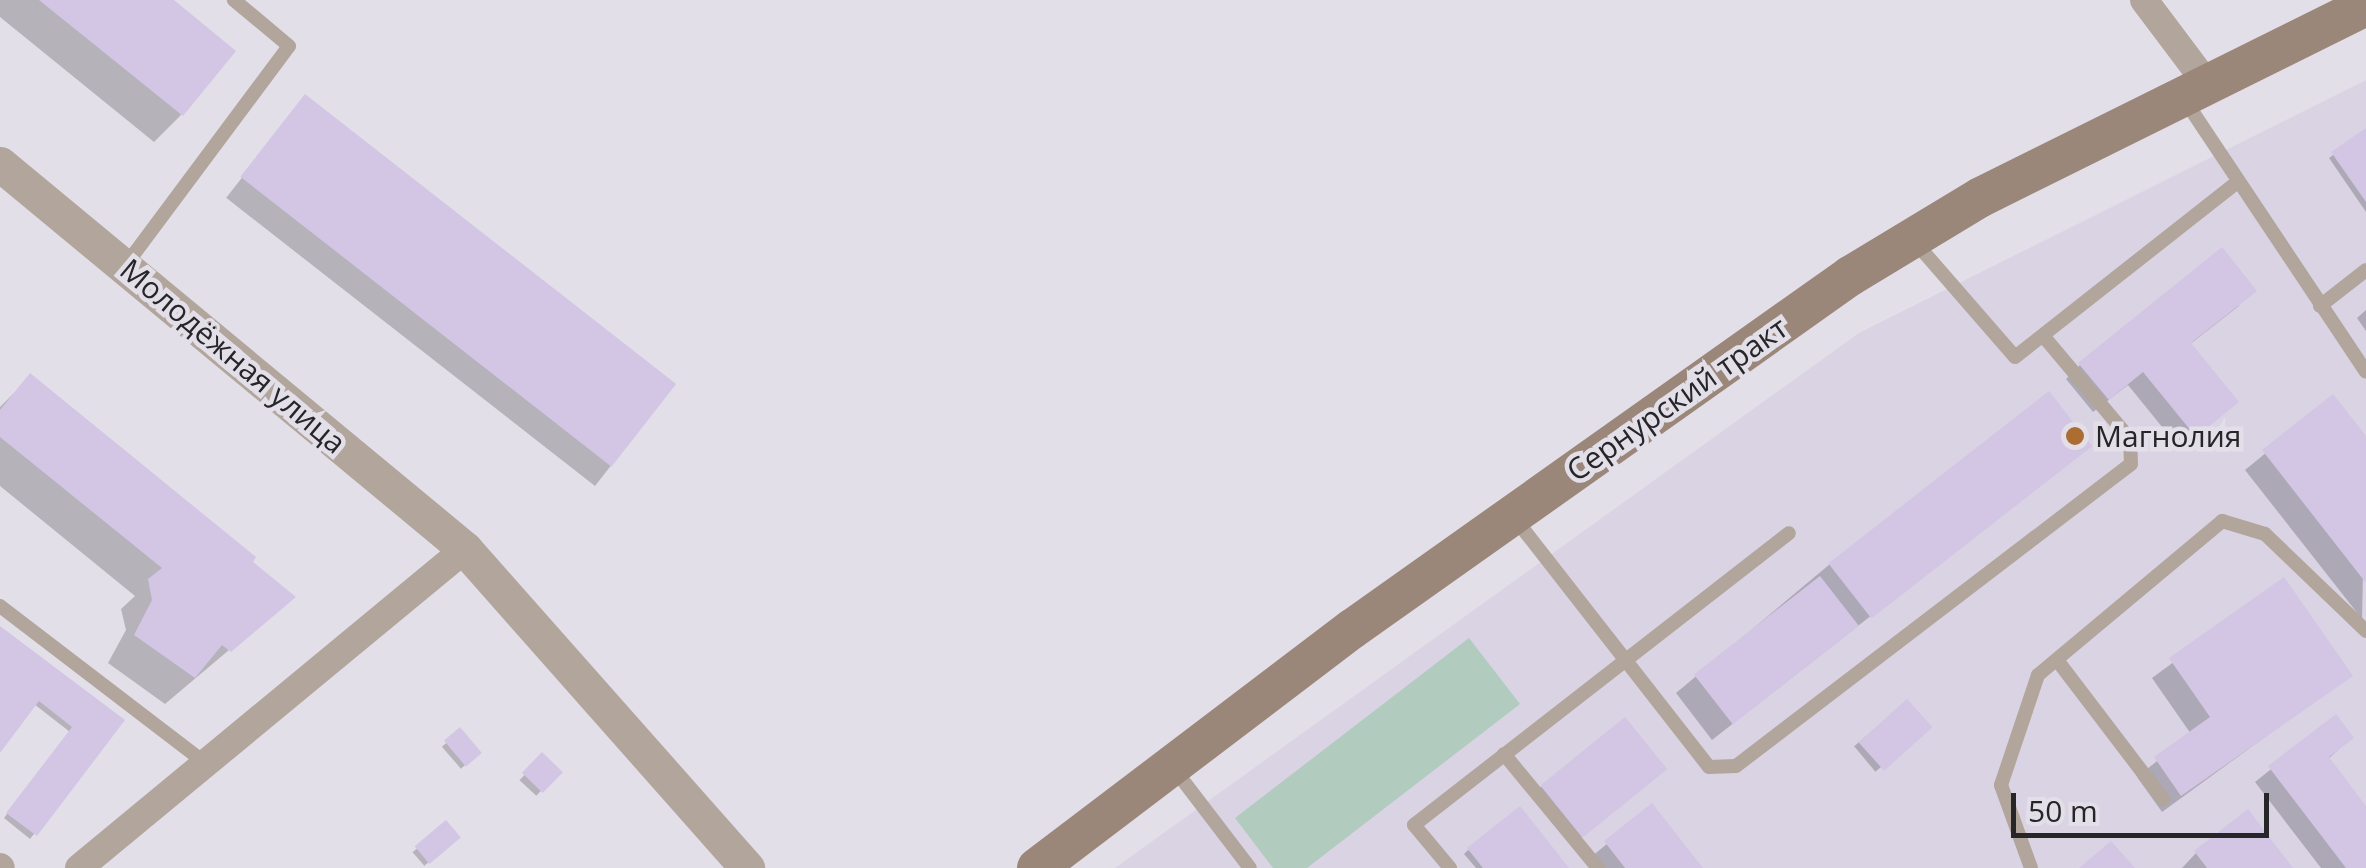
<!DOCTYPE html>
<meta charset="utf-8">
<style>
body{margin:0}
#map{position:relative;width:2366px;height:868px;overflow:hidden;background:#e3dfe9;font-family:"Open Sans",sans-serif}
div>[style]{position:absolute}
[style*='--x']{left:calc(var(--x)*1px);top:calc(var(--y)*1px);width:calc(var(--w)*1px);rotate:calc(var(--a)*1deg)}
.built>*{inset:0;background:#d9d3e3}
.green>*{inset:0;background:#b1ccbe}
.shadow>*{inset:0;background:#0003;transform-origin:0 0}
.building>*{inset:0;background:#d2c6e4;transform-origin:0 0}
.service>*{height:14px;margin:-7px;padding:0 7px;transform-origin:7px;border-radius:7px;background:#b1a59c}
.minor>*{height:28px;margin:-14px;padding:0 14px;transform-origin:14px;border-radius:14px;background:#b1a59c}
.tertiary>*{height:35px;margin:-17.5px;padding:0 17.5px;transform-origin:17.5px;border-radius:17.5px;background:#b1a59c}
.secondary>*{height:40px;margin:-20px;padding:0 20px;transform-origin:20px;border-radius:20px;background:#9a877a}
.dots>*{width:28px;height:28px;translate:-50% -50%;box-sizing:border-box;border:5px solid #e3dfe9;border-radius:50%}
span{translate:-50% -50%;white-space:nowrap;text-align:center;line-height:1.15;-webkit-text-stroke:9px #e3dfe9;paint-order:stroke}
.street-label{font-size:30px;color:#262528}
.poi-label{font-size:30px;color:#262528}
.left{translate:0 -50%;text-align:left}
.scale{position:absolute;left:2011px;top:793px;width:258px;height:45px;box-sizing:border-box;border:5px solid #262528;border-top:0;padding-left:12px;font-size:30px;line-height:35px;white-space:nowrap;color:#262528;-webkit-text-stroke:8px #e3dfe9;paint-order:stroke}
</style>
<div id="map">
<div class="built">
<div style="clip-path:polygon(2366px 80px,2366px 868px,1115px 868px,1859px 333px)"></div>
</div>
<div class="green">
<div style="clip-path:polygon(1469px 638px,1520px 704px,1307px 868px,1273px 868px,1235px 818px)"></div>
</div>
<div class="shadow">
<div style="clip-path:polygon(0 0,170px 0,181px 115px,154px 142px,0 17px)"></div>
<div style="left:305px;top:97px;width:468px;height:128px;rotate:38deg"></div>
<div style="clip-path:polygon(2366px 131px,2366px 212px,2329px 158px)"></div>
<div style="clip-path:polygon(2240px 305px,2189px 345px,2221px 416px,2180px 449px,2128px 385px,2093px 412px,2066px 379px,2080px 365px)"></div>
<div style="clip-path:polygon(2366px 310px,2366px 331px,2357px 318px)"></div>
<div style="clip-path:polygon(30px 377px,292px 597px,165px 704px,108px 663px,126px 630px,121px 609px,135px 596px,0 486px,0 407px)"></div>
<div style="clip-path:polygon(2333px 398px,2366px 440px,2362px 619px,2245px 470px)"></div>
<div style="clip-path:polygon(2088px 446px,1712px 740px,1676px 693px,1830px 564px)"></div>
<div style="clip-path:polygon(2284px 581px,2350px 675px,2162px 812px,2137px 777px,2191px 734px,2152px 678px)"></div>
<div style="clip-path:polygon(0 629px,121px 721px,30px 839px,4px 818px,70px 732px,34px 704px,0 749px)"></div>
<div style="left:1907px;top:702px;width:33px;height:69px;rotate:50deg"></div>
<div style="clip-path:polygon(2335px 718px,2351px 738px,2328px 759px,2366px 810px,2366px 868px,2321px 868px,2255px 782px)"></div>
<div style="left:460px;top:731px;width:29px;height:24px;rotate:49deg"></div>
<div style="left:542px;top:756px;width:23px;height:33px;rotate:43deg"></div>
<div style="clip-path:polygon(1654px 779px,1571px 845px,1532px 796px,1541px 787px)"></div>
<div style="clip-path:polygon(1652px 807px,1700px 868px,1600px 868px,1591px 857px)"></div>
<div style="left:445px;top:824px;width:18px;height:43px;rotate:49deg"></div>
<div style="clip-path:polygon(1468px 850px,1565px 868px,1476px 868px,1464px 854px)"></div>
<div style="clip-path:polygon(2196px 853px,2290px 868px,2182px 868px)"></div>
</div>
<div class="building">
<div style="clip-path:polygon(39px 0,174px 0,236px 51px,183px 116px)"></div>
<div style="left:305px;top:94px;width:471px;height:105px;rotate:38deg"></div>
<div style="clip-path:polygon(2366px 128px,2366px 202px,2331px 152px)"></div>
<div style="clip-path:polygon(2222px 247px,2257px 291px,2191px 343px,2239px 402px,2196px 437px,2143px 372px,2109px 400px,2078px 363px)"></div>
<div style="clip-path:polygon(30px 373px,256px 557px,253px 562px,296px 597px,231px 652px,222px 645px,195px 678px,134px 635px,152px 600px,148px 579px,162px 568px,0 437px,0 410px)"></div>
<div style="left:2049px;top:391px;width:70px;height:280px;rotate:52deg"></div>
<div style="clip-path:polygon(2333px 394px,2366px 436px,2366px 583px,2262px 450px)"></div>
<div style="left:1820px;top:576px;width:63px;height:160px;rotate:52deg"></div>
<div style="clip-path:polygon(2284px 577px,2353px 676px,2181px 796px,2154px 757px,2210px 717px,2169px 658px)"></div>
<div style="clip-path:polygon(0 626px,125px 720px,37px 836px,6px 813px,72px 727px,39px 701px,0 753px)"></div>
<div style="left:1907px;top:699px;width:38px;height:65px;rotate:48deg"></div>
<div style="clip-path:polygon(2336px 714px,2354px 738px,2329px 757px,2366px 806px,2366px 868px,2346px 868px,2268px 766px)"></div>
<div style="left:1625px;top:717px;width:67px;height:109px;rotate:51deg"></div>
<div style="left:460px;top:727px;width:34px;height:21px;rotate:50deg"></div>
<div style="left:542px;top:752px;width:29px;height:29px;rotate:44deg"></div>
<div style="clip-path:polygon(1652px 803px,1703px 868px,1625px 868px,1604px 841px)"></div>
<div style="clip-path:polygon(1520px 806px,1569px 868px,1483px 868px,1467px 848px)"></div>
<div style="clip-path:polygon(2248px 809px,2293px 868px,2207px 868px,2194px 851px)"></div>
<div style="left:446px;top:820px;width:23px;height:41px;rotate:50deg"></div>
<div style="clip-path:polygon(2111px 841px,2135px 868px,2079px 868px)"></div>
</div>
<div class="service">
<div style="--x:2186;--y:102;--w:324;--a:56.3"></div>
<div style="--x:1915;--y:242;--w:152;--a:49"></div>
<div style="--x:2015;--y:357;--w:283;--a:-38.2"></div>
<div style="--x:125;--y:266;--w:274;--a:-53.3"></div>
<div style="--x:289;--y:46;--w:72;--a:-140.1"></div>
<div style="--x:2320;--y:306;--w:58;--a:-38"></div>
<div style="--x:1516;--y:520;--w:313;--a:52"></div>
<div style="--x:1709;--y:767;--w:27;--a:-2"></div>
<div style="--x:1736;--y:766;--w:497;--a:-37.4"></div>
<div style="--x:2131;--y:464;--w:25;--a:-92"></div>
<div style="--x:2130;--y:439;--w:132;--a:-130.1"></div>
<div style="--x:0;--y:606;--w:258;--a:37.4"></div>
<div style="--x:2057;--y:660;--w:175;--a:52.7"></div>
<div style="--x:1504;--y:754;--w:148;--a:50.5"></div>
<div style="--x:1175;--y:770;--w:123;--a:52.6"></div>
<div style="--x:1450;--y:868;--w:56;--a:-129.9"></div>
<div style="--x:1414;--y:825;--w:475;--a:-37.9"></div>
<div style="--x:2031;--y:868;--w:88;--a:-109.9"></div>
<div style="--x:2001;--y:785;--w:116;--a:-71.4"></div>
<div style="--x:2038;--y:675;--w:240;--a:-39.9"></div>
<div style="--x:2222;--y:521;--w:45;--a:16.8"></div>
<div style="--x:2265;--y:534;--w:140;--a:43.8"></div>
</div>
<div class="minor">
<div style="--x:2144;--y:0;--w:105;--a:53.1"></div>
<div style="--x:0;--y:867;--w:1;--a:45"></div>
<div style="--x:79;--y:868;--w:501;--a:-39.57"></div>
</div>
<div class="tertiary">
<div style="--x:0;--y:164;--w:604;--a:39.62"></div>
<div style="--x:465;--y:549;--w:426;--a:48.5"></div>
</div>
<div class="secondary">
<div style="--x:1037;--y:868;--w:395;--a:-37.2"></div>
<div style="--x:1352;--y:629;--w:610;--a:-35.33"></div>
<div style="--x:1850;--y:276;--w:153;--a:-31.1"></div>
<div style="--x:1981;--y:197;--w:430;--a:-26.4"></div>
</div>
<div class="dots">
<div style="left:2075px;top:436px;background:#ab6d32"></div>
</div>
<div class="street-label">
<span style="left:233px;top:356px;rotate:40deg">Молодёжная улица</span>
<span style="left:1677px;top:399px;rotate:-35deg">Сернурский тракт</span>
</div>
<div class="poi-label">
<span class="left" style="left:2095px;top:436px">Магнолия</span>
</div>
<div class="scale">50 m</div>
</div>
